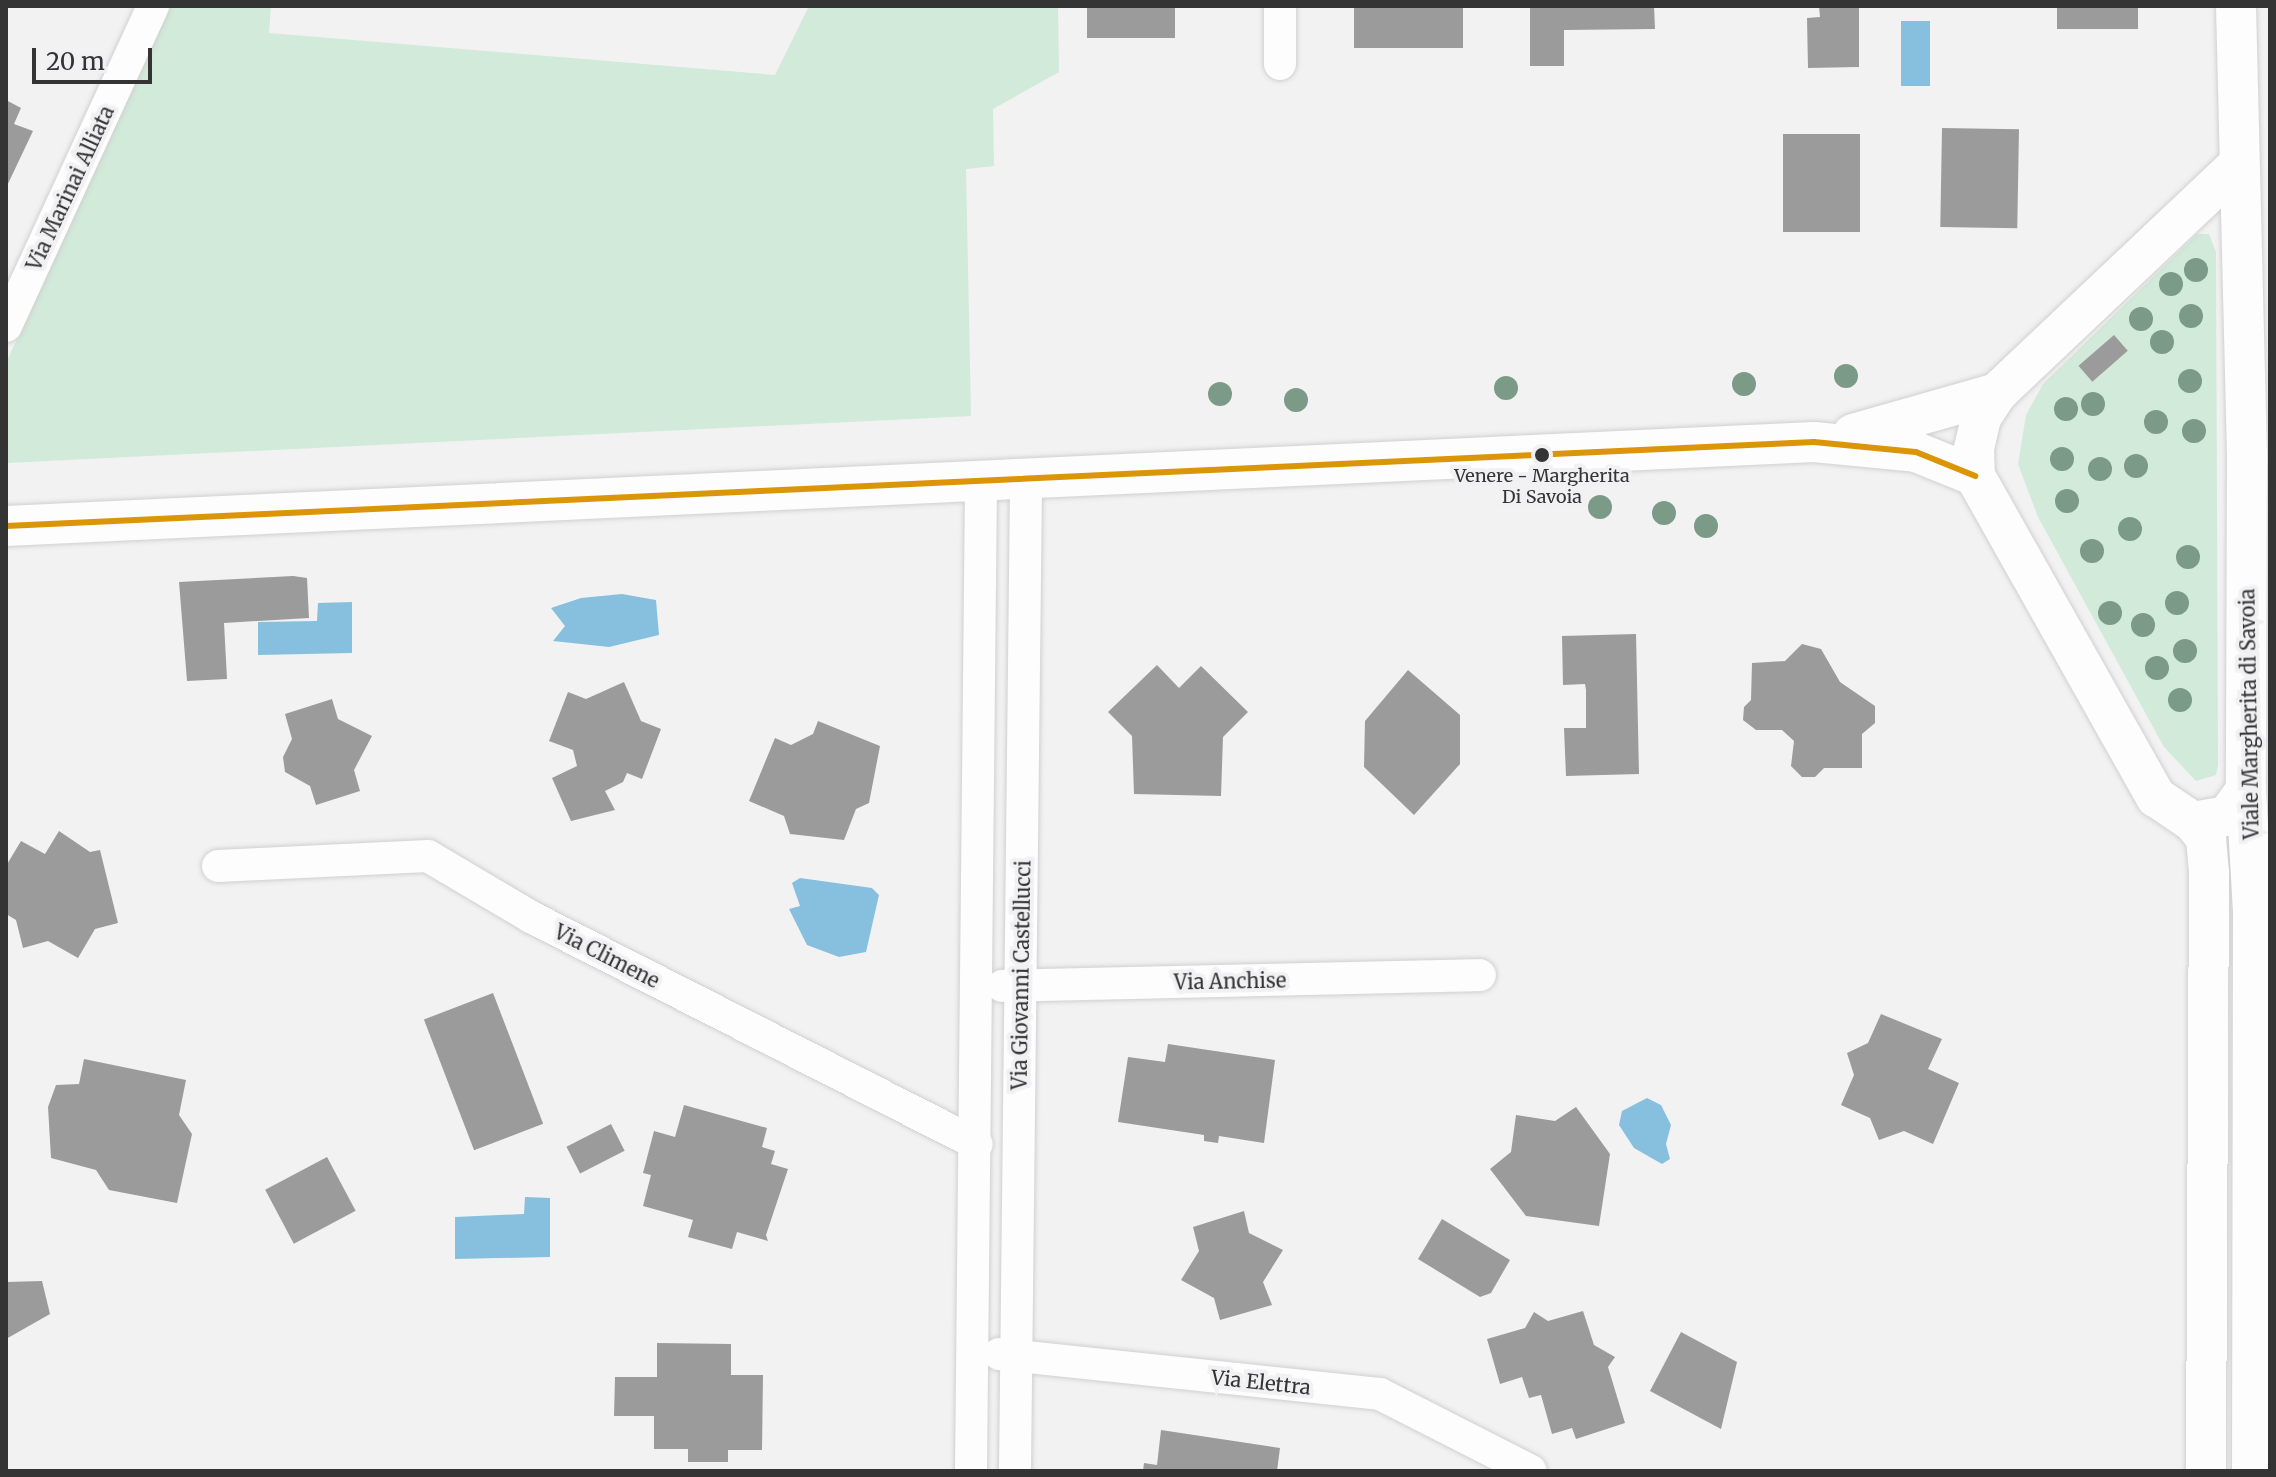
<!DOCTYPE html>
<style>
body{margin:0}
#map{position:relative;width:2276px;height:1477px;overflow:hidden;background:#f2f2f2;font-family:Merriweather,serif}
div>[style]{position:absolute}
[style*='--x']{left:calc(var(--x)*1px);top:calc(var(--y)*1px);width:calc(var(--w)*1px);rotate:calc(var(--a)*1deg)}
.green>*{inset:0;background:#d1ead9}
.water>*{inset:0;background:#86c0de;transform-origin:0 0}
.building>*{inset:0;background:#9b9b9b;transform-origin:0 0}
.roads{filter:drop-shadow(0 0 2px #d0d0d0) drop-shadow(0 0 2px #d0d0d0)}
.minor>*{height:32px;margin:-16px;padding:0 16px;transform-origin:16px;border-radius:16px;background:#fdfdfd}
.tertiary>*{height:40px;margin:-20px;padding:0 20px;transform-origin:20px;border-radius:20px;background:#fdfdfd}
.bus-1>*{height:6px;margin:-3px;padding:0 3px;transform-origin:3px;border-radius:3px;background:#da9508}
.trees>*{width:24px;height:24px;margin:-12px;border-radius:50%;background:#7c9a88}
.dots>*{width:22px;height:22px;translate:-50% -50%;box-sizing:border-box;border:4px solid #f1f1f3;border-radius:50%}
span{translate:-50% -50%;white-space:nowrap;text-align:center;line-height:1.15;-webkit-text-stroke:8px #f1f1f3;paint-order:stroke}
.bus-label{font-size:18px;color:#343435}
.street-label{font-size:20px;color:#343435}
.frame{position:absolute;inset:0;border:8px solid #343435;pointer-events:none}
.scale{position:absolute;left:32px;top:48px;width:120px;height:36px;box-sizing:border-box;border:4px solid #343435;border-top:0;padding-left:10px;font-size:24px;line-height:28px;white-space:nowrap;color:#343435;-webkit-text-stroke:6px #f1f1f3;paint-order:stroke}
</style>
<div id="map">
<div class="green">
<div style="clip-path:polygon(169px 6px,271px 6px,269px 33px,775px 75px,809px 6px,1058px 6px,1059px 72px,993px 109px,994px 166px,966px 169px,971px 416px,6px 463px,6px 363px)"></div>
<div style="clip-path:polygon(2197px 234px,2209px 234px,2216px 252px,2218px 765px,2216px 775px,2196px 781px,2164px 747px,2038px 517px,2018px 464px,2026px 415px,2043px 384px)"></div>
</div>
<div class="water">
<div style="left:1901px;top:21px;width:29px;height:65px"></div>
<div style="clip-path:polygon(622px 594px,656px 600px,659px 635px,609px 647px,553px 641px,565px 626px,551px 608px,581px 598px)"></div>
<div style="clip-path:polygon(352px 602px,352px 653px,258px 655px,258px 622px,317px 621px,318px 603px)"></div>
<div style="clip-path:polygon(800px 878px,872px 888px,879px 895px,866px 952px,839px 957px,807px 945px,789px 909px,800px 906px,792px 883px)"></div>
<div style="clip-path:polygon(1647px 1098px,1661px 1105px,1671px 1125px,1666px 1144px,1670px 1159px,1662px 1164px,1634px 1148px,1619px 1125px,1622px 1111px)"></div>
<div style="clip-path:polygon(525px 1197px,550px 1198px,550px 1257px,455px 1259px,455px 1217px,524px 1214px)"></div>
</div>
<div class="building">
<div style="left:1087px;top:6px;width:88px;height:32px"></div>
<div style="left:1354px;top:6px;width:109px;height:42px"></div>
<div style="clip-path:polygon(1530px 6px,1654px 6px,1655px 29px,1564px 30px,1564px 66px,1530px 66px)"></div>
<div style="clip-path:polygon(1819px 6px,1859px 6px,1859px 67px,1808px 68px,1807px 18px,1820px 17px)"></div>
<div style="left:2057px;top:6px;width:81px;height:23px"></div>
<div style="clip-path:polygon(6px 100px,21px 108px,14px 124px,33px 131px,6px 188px)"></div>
<div style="left:1942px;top:128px;width:77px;height:99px;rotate:1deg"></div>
<div style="left:1783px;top:134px;width:77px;height:98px"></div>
<div style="left:2114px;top:335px;width:21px;height:47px;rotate:49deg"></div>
<div style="clip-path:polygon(293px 576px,307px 578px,309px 618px,224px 623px,227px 679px,187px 681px,179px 582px)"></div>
<div style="clip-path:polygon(1636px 634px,1639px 774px,1566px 776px,1564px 728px,1586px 728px,1586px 690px,1585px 684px,1563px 685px,1562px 636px)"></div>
<div style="clip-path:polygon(1802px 644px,1821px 649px,1840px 682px,1875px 706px,1875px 723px,1862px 734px,1862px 768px,1824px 768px,1815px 777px,1802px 777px,1791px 766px,1794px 741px,1782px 730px,1756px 730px,1743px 720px,1744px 707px,1751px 700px,1752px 663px,1785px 661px)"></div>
<div style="clip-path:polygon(1157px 665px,1179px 688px,1201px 666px,1248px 712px,1223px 737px,1221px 796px,1134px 794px,1132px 736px,1108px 712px)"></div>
<div style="clip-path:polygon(1408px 670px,1460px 715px,1460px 764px,1414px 815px,1364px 767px,1365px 721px)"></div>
<div style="clip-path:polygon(624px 682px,641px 721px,661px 729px,642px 779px,627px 773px,623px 782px,605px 791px,615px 810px,571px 821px,552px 778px,577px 766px,573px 750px,549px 741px,568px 692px,586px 699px)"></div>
<div style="clip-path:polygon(332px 699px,338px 719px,372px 736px,354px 770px,360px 791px,316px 805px,310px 786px,285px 772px,283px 757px,292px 739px,285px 714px)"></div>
<div style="clip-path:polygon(818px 721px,880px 746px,869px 803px,856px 809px,844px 840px,790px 834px,784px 816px,749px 801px,775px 738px,791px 745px,813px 734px)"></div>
<div style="clip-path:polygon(59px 831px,90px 852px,100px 850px,118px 923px,95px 929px,78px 958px,48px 941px,23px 948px,16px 920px,6px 914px,6px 866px,21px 841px,45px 854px)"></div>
<div style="left:493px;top:993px;width:140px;height:74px;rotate:69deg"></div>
<div style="clip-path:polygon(1881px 1014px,1942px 1039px,1928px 1069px,1959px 1083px,1933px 1144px,1904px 1131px,1879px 1140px,1870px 1118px,1841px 1105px,1854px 1075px,1847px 1053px,1868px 1043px)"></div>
<div style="clip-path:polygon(1168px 1044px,1275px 1060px,1264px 1143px,1219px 1136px,1218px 1143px,1204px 1141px,1204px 1135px,1118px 1122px,1128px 1057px,1165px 1062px)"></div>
<div style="clip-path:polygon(84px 1059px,186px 1080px,179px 1115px,192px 1134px,177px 1203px,109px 1190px,96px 1170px,51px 1158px,48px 1107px,56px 1085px,79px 1084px)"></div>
<div style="clip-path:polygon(684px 1105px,767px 1128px,762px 1147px,775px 1151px,771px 1164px,788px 1169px,766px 1235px,768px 1241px,737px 1232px,732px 1249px,688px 1237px,693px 1220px,643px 1206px,651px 1175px,643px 1173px,654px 1131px,675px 1137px)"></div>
<div style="clip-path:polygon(1576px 1107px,1610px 1154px,1599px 1226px,1526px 1216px,1490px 1169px,1511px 1152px,1516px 1115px,1555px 1121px)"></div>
<div style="left:611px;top:1124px;width:30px;height:50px;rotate:63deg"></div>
<div style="left:327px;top:1157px;width:61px;height:70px;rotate:62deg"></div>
<div style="clip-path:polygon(1244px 1211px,1249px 1233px,1283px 1250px,1263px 1282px,1272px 1305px,1220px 1320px,1214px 1298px,1181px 1280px,1199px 1251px,1193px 1227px)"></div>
<div style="clip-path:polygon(1442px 1219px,1510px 1260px,1491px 1293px,1480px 1297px,1418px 1259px)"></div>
<div style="clip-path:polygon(42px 1281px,50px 1314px,6px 1339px,6px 1282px)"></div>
<div style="clip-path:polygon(1583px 1311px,1594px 1345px,1615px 1357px,1608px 1367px,1625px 1423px,1576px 1439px,1572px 1428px,1552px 1434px,1541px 1395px,1529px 1398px,1522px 1377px,1500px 1384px,1487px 1339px,1525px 1328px,1534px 1312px,1548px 1321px)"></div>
<div style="clip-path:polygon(1681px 1332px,1737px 1362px,1721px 1429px,1650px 1391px)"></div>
<div style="clip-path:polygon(657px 1343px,731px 1344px,731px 1375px,763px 1375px,762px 1450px,728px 1450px,728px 1462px,688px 1462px,688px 1449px,654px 1449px,654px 1416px,614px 1416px,615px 1377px,657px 1377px)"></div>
<div style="clip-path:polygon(1161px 1430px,1280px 1448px,1277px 1471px,1143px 1471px,1144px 1463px,1157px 1465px)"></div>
</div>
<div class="roads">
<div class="minor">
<div style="--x:1280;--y:64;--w:58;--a:-90"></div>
<div style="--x:6;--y:326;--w:352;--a:-65.3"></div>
<div style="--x:218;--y:866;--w:210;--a:-2.7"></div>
<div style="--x:428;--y:856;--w:120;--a:30.6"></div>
<div style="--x:531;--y:917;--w:500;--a:26.97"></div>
<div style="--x:1002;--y:986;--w:478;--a:-1.3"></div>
<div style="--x:999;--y:1354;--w:383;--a:6"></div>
<div style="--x:1380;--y:1394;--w:169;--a:27"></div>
<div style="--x:971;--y:1471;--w:989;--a:-89.42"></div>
<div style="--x:1015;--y:1471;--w:992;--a:-89.36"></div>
</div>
<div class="tertiary">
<div style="--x:2236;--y:6;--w:446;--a:88.6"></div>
<div style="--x:2247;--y:452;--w:338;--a:90.2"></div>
<div style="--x:2246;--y:790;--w:120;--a:86.7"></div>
<div style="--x:2253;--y:910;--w:561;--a:90.1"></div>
<div style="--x:2238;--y:165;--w:332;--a:136.6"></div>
<div style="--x:1997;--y:393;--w:30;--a:123"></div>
<div style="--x:1981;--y:418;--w:32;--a:103"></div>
<div style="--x:1974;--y:449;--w:27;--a:88"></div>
<div style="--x:1975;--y:476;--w:369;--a:60.6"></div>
<div style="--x:2156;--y:797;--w:45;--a:34"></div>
<div style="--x:2193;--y:822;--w:35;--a:-10"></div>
<div style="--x:2227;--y:816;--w:32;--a:-54"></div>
<div style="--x:1853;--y:434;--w:150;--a:-15.9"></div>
<div style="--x:6;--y:526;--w:1810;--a:-2.66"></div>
<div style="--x:1814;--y:442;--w:102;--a:5.6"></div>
<div style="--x:1916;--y:452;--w:64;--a:22.1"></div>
<div style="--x:2193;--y:822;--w:21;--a:51"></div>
<div style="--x:2206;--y:838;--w:34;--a:85"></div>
<div style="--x:2209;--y:872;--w:599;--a:90.29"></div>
</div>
</div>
<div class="bus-1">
<div style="--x:6;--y:526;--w:1810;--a:-2.66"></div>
<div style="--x:1814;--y:442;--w:102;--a:5.6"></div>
<div style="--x:1916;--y:452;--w:64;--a:22.1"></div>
</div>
<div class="trees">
<div style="left:2196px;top:270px"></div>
<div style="left:2171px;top:284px"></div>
<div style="left:2191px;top:316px"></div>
<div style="left:2141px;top:319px"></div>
<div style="left:2162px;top:342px"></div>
<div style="left:1846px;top:376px"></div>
<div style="left:2190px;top:381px"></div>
<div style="left:1744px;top:384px"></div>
<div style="left:1506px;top:388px"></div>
<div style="left:1220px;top:394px"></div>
<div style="left:1296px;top:400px"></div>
<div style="left:2093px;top:404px"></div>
<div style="left:2066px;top:409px"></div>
<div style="left:2156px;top:422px"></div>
<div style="left:2194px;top:431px"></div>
<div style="left:2062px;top:459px"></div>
<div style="left:2136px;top:466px"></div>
<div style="left:2100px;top:469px"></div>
<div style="left:2067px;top:501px"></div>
<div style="left:1600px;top:507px"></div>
<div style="left:1664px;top:513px"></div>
<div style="left:1706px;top:526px"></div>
<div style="left:2130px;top:529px"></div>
<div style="left:2092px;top:551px"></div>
<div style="left:2188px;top:557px"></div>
<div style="left:2177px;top:603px"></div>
<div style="left:2110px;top:613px"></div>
<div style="left:2143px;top:625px"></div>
<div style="left:2185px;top:651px"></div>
<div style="left:2157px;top:668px"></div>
<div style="left:2180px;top:700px"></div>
</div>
<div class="dots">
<div style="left:1542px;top:455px;background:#343435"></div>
</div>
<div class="bus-label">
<span style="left:1542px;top:487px">Venere - Margherita<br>Di Savoia</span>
</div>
<div class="street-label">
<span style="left:70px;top:188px;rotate:-65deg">Via Marinai Alliata</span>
<span style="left:2249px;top:714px;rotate:-91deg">Viale Margherita di Savoia</span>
<span style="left:607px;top:956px;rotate:27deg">Via Climene</span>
<span style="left:1021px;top:975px;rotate:-89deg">Via Giovanni Castellucci</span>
<span style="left:1230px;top:981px;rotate:-1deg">Via Anchise</span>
<span style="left:1261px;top:1382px;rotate:6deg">Via Elettra</span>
</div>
<div class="frame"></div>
<div class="scale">20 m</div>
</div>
